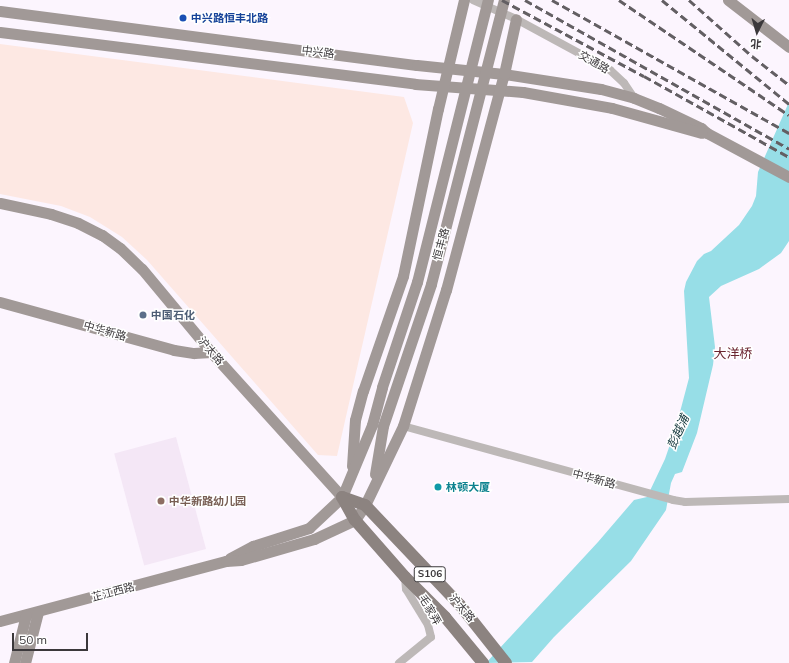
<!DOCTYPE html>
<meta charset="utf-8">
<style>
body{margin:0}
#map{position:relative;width:789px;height:663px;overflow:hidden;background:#fcf5fe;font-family:Mulish,"Noto Sans SC",sans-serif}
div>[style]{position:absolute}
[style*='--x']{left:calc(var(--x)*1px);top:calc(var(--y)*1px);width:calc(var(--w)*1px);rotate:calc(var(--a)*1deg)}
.commercial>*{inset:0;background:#fde8e3}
.built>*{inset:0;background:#f4e7f6;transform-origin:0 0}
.water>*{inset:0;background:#97dee7}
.street>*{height:8px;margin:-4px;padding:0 4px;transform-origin:4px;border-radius:4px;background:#bdb8b7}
.secondary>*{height:11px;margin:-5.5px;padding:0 5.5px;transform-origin:5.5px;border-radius:5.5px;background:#a19997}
.primary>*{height:12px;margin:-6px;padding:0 6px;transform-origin:6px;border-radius:6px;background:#8c8380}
.rail>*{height:3px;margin-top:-1.5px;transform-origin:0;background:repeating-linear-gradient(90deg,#635f63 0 8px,transparent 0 12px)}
.dots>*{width:11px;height:11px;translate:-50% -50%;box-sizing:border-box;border:2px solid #fff;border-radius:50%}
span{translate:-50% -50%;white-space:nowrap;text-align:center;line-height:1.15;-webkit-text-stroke:3px #fff;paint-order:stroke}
.shield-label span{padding:1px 3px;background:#fff;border:1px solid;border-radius:3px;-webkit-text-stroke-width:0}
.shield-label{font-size:10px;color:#3b383b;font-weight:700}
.transit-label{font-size:11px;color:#164399;font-weight:700}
.left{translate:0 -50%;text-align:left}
.street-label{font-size:11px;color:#3b383b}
.service-label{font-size:11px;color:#4e5e75;font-weight:700}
.culture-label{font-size:11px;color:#0d838f;font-weight:700}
.education-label{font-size:11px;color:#785e54;font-weight:700}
.water-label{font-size:12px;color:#12363a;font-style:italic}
.quarter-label{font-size:13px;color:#6b2530}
.north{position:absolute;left:737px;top:12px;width:40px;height:40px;-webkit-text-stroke:3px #fff;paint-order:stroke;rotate:185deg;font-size:11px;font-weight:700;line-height:16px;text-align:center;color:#3b383b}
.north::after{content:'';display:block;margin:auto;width:14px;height:18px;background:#3b383b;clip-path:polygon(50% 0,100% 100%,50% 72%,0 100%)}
.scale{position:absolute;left:12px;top:633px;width:76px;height:18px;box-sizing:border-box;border:2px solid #3b383b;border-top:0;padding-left:5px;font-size:12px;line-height:14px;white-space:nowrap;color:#3b383b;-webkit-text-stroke:3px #fff;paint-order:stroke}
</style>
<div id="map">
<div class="commercial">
<div style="clip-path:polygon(0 44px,404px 97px,413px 123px,337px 456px,318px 455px,147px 260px,122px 237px,90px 217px,61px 206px,0 194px)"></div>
</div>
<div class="built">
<div style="left:176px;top:437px;width:116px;height:64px;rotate:75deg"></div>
</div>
<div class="water">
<div style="clip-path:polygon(789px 102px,789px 241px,781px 253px,759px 269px,721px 286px,709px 297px,715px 347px,713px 365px,697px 433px,682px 472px,675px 474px,671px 483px,666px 510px,631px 561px,554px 637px,532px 662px,486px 663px,598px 542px,634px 500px,647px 497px,665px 459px,676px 427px,689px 378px,684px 291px,686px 282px,697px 261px,704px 254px,711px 251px,739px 225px,752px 206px,756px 196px,758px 172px)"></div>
</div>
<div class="street">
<div style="--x:473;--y:0;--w:47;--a:23.8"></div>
<div style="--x:516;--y:19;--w:107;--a:28.5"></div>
<div style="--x:610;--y:70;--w:19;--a:43"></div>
<div style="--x:624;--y:83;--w:18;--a:56"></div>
<div style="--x:403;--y:426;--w:280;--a:15.3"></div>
<div style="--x:673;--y:500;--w:12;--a:9"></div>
<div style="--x:685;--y:502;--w:104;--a:-1.7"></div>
<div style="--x:399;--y:663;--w:41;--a:-39.1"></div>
<div style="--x:431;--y:637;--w:12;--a:-104"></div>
<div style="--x:428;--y:625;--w:42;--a:-121.4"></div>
<div style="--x:406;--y:589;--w:12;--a:-95"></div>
</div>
<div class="secondary">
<div style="--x:728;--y:0;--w:77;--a:37.6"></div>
<div style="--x:0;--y:11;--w:420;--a:7.4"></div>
<div style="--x:417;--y:65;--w:87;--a:5.9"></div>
<div style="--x:504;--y:74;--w:98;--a:8.8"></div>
<div style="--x:601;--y:89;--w:34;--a:15"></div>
<div style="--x:634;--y:98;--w:27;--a:22"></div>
<div style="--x:659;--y:108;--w:47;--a:25.5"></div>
<div style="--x:701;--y:128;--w:8;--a:40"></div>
<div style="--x:707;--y:133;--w:93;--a:28.2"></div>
<div style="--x:0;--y:32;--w:418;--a:7.1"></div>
<div style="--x:415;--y:84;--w:108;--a:4.2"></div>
<div style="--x:523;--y:92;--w:90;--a:10.2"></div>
<div style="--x:612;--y:108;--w:93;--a:15.5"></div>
<div style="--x:0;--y:203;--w:52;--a:12.2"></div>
<div style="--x:51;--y:214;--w:28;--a:18"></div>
<div style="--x:78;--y:223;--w:27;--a:27"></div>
<div style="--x:102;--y:235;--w:22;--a:36"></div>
<div style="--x:120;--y:248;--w:30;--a:44"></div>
<div style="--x:142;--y:269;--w:108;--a:50.3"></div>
<div style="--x:211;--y:352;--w:195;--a:47.9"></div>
<div style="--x:0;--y:302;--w:180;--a:15.4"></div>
<div style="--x:174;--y:350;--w:20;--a:9"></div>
<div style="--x:194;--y:353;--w:17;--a:-3"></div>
<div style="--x:352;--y:466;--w:46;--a:-86.3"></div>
<div style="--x:355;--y:420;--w:30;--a:-75"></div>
<div style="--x:363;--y:391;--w:122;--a:-70.8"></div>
<div style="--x:403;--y:276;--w:171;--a:-78.2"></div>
<div style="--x:438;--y:109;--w:112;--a:-76.6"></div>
<div style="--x:375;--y:474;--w:49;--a:-80.5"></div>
<div style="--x:383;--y:426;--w:150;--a:-71.3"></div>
<div style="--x:431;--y:284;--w:293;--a:-75.6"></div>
<div style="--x:230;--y:558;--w:26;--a:-28"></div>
<div style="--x:253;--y:546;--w:59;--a:-17.8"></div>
<div style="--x:309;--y:528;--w:45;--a:-43.2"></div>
<div style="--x:342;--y:497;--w:78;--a:-67.4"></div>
<div style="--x:372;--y:425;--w:39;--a:-75"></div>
<div style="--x:382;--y:387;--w:111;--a:-71.6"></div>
<div style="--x:417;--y:282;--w:291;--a:-75.9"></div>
<div style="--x:0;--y:621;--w:234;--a:-14.9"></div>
<div style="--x:226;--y:561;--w:15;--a:-4"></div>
<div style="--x:241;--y:560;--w:76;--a:-16"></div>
<div style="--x:314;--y:539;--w:45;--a:-24.9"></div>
<div style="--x:355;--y:520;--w:18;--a:-56"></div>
<div style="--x:365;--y:505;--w:88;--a:-64.3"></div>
<div style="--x:403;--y:426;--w:143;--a:-72.5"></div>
<div style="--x:446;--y:290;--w:224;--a:-75"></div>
<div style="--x:504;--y:74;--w:56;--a:-77.7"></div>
<div style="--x:14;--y:663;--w:49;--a:-76"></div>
<div style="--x:25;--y:663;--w:53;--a:-75.7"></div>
</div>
<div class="primary">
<div style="--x:342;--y:497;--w:24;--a:19"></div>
<div style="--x:365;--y:505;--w:138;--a:46.5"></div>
<div style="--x:460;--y:605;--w:74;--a:51.6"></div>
<div style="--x:342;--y:497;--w:26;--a:61"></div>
<div style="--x:355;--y:520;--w:76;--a:48.7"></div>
<div style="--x:405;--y:577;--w:57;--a:45"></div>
<div style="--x:445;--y:617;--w:60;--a:50.4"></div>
</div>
<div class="rail">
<div style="--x:502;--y:0;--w:161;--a:28.2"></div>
<div style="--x:644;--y:76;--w:166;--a:29.2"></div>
<div style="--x:525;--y:0;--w:303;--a:29.4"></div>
<div style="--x:552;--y:0;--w:272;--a:29.3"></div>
<div style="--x:619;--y:0;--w:205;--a:34.1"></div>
<div style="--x:662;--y:0;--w:164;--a:39.3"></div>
<div style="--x:689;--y:0;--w:84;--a:41.6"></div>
<div style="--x:752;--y:56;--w:47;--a:38.1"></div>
</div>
<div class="dots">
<div style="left:183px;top:18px;background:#1a4fb4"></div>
<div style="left:143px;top:315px;background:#5c6f8a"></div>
<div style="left:438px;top:487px;background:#0f9aa8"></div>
<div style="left:161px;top:501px;background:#8d6e63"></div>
</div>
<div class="shield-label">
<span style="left:430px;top:574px">S106</span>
</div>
<div class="transit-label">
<span class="left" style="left:191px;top:18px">中兴路恒丰北路</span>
</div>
<div class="street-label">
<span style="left:318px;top:52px;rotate:7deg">中兴路</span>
<span style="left:594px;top:62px;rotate:30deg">交通路</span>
<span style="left:441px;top:244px;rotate:-75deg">恒丰路</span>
<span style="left:105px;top:331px;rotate:16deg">中华新路</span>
<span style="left:211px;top:351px;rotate:49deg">沪太路</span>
<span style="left:594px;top:479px;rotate:15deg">中华新路</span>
<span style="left:113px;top:592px;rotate:-15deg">芷江西路</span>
<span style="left:462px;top:608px;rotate:49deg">沪太路</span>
<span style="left:430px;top:610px;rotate:61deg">毛家弄</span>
</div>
<div class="service-label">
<span class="left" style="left:151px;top:315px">中国石化</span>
</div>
<div class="culture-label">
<span class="left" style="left:446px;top:487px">林顿大厦</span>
</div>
<div class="education-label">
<span class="left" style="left:169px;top:501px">中华新路幼儿园</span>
</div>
<div class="water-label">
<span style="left:678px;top:432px;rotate:-66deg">彭越浦</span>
</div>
<div class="quarter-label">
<span style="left:733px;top:353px">大洋桥</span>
</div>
<div class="north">北</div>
<div class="scale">50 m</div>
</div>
